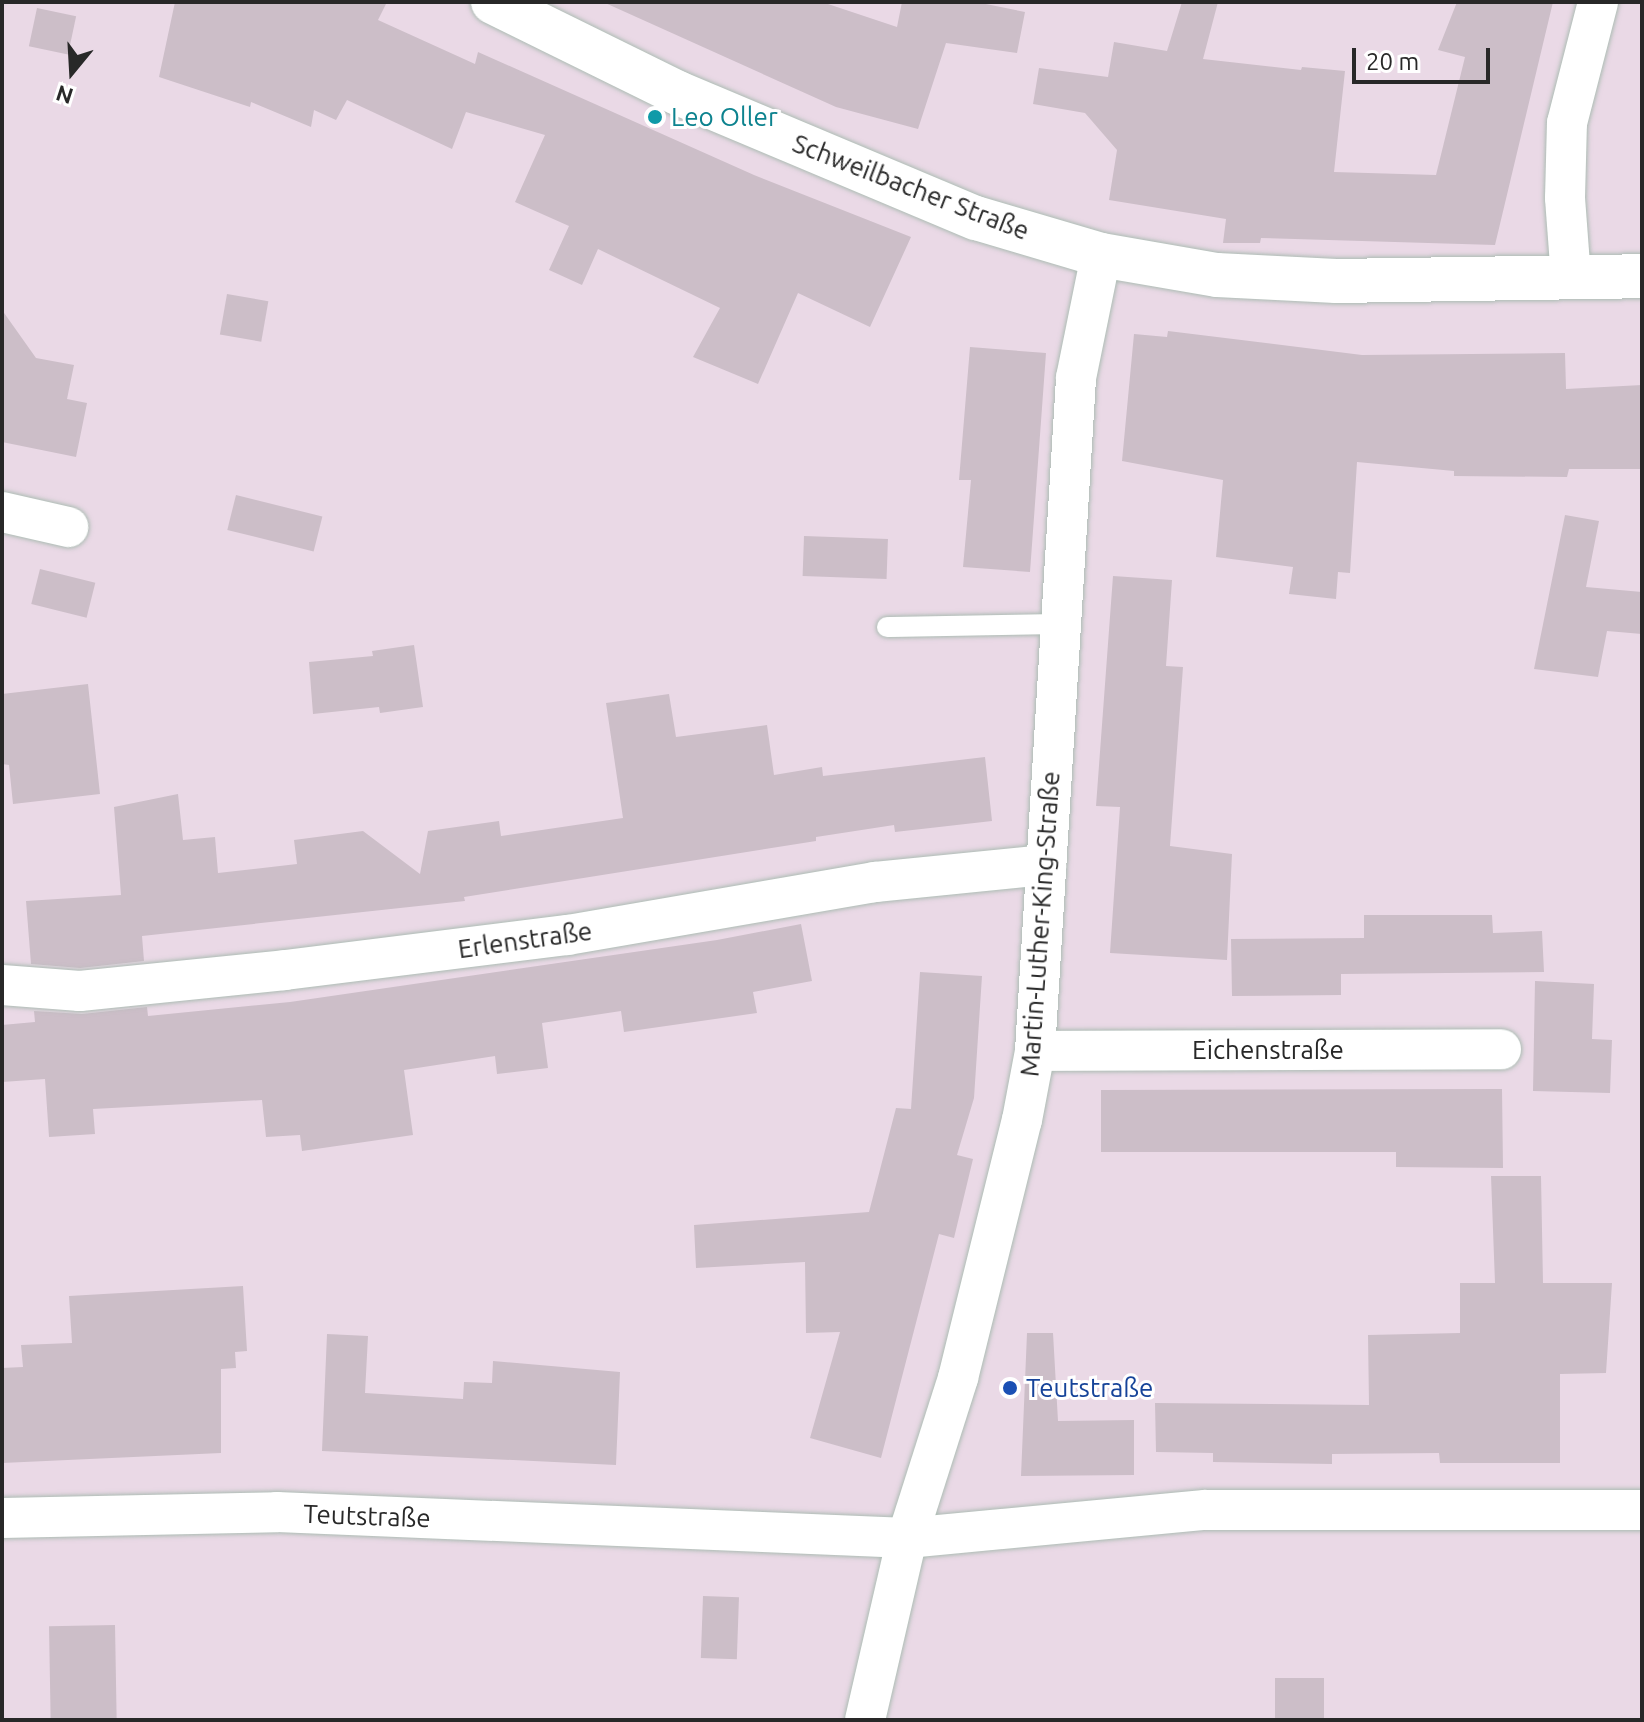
<!DOCTYPE html>
<meta charset="utf-8">
<style>
body{margin:0}
#map{position:relative;width:1644px;height:1722px;overflow:hidden;background:#ead9e6;font-family:Ubuntu,sans-serif}
div>[style]{position:absolute}
[style*='--x']{left:calc(var(--x)*1px);top:calc(var(--y)*1px);width:calc(var(--w)*1px);rotate:calc(var(--a)*1deg)}
.building>*{inset:0;background:#ccbec8;transform-origin:0 0}
.roads{filter:drop-shadow(0 0 2px #adbcb4) drop-shadow(0 0 2px #adbcb4)}
.service>*{height:20px;margin:-10px;padding:0 10px;transform-origin:10px;border-radius:10px;background:#fff}
.minor>*{height:40px;margin:-20px;padding:0 20px;transform-origin:20px;border-radius:20px;background:#fff}
.secondary>*{height:44px;margin:-22px;padding:0 22px;transform-origin:22px;border-radius:22px;background:#fff}
.dots>*{width:22px;height:22px;translate:-50% -50%;box-sizing:border-box;border:4px solid #fff;border-radius:50%}
span{translate:-50% -50%;white-space:nowrap;text-align:center;line-height:1.15;-webkit-text-stroke:6px #fff;paint-order:stroke}
.culture-label{font-size:26px;color:#0d838f}
.left{translate:0 -50%;text-align:left}
.street-label{font-size:26px;color:#282828}
.transit-label{font-size:26px;color:#164399}
.frame{position:absolute;inset:0;border:4px solid #282828;pointer-events:none}
.north{position:absolute;left:32px;top:32px;width:80px;height:80px;-webkit-text-stroke:6px #fff;paint-order:stroke;rotate:198deg;font-size:22px;font-weight:700;line-height:32px;text-align:center;color:#282828}
.north::after{content:'';display:block;margin:auto;width:28px;height:36px;background:#282828;clip-path:polygon(50% 0,100% 100%,50% 72%,0 100%)}
.scale{position:absolute;left:1352px;top:48px;width:138px;height:36px;box-sizing:border-box;border:4px solid #282828;border-top:0;padding-left:10px;font-size:24px;line-height:28px;white-space:nowrap;color:#282828;-webkit-text-stroke:6px #fff;paint-order:stroke}
</style>
<div id="map">
<div class="building">
<div style="clip-path:polygon(175px 2px,387px 2px,378px 20px,475px 64px,478px 52px,754px 175px,911px 237px,870px 327px,798px 293px,758px 384px,693px 357px,720px 308px,598px 249px,582px 285px,549px 270px,569px 226px,515px 202px,545px 135px,466px 112px,452px 149px,347px 100px,336px 120px,314px 110px,311px 127px,251px 102px,250px 107px,159px 77px)"></div>
<div style="clip-path:polygon(603px 2px,822px 2px,897px 27px,902px 2px,976px 2px,1025px 12px,1017px 53px,946px 43px,918px 129px,836px 107px)"></div>
<div style="clip-path:polygon(1182px 2px,1218px 2px,1203px 59px,1301px 70px,1302px 67px,1345px 71px,1334px 172px,1436px 175px,1465px 57px,1438px 50px,1457px 2px,1553px 2px,1495px 245px,1261px 238px,1260px 243px,1223px 243px,1226px 219px,1109px 200px,1117px 150px,1085px 113px,1033px 104px,1039px 68px,1108px 77px,1114px 42px,1167px 51px)"></div>
<div style="left:37px;top:8px;width:40px;height:39px;rotate:12deg"></div>
<div style="left:227px;top:294px;width:42px;height:41px;rotate:10deg"></div>
<div style="clip-path:polygon(2px 310px,36px 358px,74px 365px,67px 399px,87px 403px,76px 457px,2px 442px)"></div>
<div style="clip-path:polygon(1168px 331px,1362px 355px,1565px 353px,1566px 389px,1642px 385px,1642px 469px,1569px 469px,1567px 477px,1454px 476px,1454px 471px,1357px 462px,1350px 573px,1338px 572px,1336px 599px,1289px 594px,1293px 567px,1216px 557px,1223px 480px,1122px 461px,1134px 334px,1167px 337px)"></div>
<div style="clip-path:polygon(970px 347px,1046px 353px,1030px 572px,963px 567px,971px 480px,959px 480px)"></div>
<div style="left:236px;top:495px;width:89px;height:36px;rotate:14deg"></div>
<div style="clip-path:polygon(1565px 515px,1599px 521px,1586px 587px,1642px 592px,1642px 634px,1607px 631px,1598px 677px,1534px 669px)"></div>
<div style="left:804px;top:536px;width:84px;height:40px;rotate:2deg"></div>
<div style="left:40px;top:569px;width:57px;height:36px;rotate:14deg"></div>
<div style="clip-path:polygon(1113px 576px,1172px 580px,1166px 666px,1183px 667px,1170px 846px,1232px 854px,1227px 960px,1110px 953px,1120px 807px,1096px 806px)"></div>
<div style="clip-path:polygon(414px 645px,423px 707px,380px 713px,379px 707px,313px 714px,309px 662px,373px 656px,372px 651px)"></div>
<div style="clip-path:polygon(88px 684px,100px 794px,13px 804px,9px 765px,2px 764px,2px 694px)"></div>
<div style="clip-path:polygon(669px 694px,676px 737px,767px 725px,774px 775px,822px 767px,823px 776px,985px 757px,992px 821px,895px 832px,894px 825px,816px 837px,816px 841px,464px 897px,465px 901px,142px 936px,144px 961px,80px 968px,31px 964px,26px 901px,121px 895px,114px 807px,178px 794px,183px 840px,215px 837px,218px 873px,297px 864px,294px 840px,363px 831px,420px 874px,428px 831px,499px 821px,501px 836px,623px 818px,606px 703px)"></div>
<div style="clip-path:polygon(1364px 915px,1492px 915px,1493px 933px,1542px 931px,1544px 972px,1341px 974px,1341px 995px,1232px 996px,1231px 939px,1364px 938px)"></div>
<div style="clip-path:polygon(801px 924px,812px 981px,753px 992px,757px 1013px,624px 1032px,621px 1011px,542px 1023px,548px 1068px,497px 1074px,495px 1056px,404px 1070px,413px 1135px,302px 1151px,300px 1135px,266px 1137px,262px 1100px,93px 1109px,95px 1134px,49px 1137px,45px 1079px,2px 1082px,2px 1025px,35px 1022px,34px 1011px,82px 1014px,147px 1007px,148px 1016px,290px 1002px,717px 940px)"></div>
<div style="clip-path:polygon(920px 972px,982px 976px,974px 1098px,957px 1155px,973px 1159px,954px 1238px,939px 1234px,881px 1458px,810px 1438px,840px 1332px,806px 1333px,805px 1262px,696px 1268px,694px 1225px,869px 1212px,896px 1108px,911px 1109px)"></div>
<div style="clip-path:polygon(1535px 981px,1594px 984px,1592px 1039px,1612px 1040px,1610px 1093px,1533px 1091px)"></div>
<div style="clip-path:polygon(1502px 1089px,1503px 1168px,1396px 1167px,1396px 1152px,1101px 1152px,1101px 1090px)"></div>
<div style="clip-path:polygon(1491px 1176px,1541px 1176px,1543px 1283px,1612px 1283px,1606px 1373px,1560px 1374px,1560px 1463px,1440px 1463px,1439px 1453px,1332px 1454px,1332px 1464px,1213px 1462px,1213px 1453px,1156px 1452px,1155px 1403px,1369px 1405px,1368px 1335px,1460px 1333px,1460px 1283px,1495px 1283px)"></div>
<div style="clip-path:polygon(243px 1286px,247px 1351px,235px 1352px,236px 1368px,221px 1369px,221px 1453px,2px 1463px,2px 1368px,23px 1367px,21px 1345px,72px 1343px,69px 1296px)"></div>
<div style="clip-path:polygon(1027px 1333px,1053px 1333px,1058px 1421px,1134px 1420px,1134px 1475px,1021px 1476px)"></div>
<div style="clip-path:polygon(327px 1334px,368px 1336px,365px 1393px,463px 1399px,464px 1382px,492px 1383px,493px 1361px,620px 1372px,616px 1465px,322px 1451px)"></div>
<div style="left:703px;top:1596px;width:36px;height:62px;rotate:2deg"></div>
<div style="left:115px;top:1625px;width:95px;height:66px;rotate:89deg"></div>
<div style="left:1275px;top:1678px;width:49px;height:40px"></div>
</div>
<div class="roads">
<div class="service">
<div style="--x:887;--y:627;--w:174;--a:-1"></div>
</div>
<div class="minor">
<div style="--x:1571;--y:278;--w:80;--a:-94.3"></div>
<div style="--x:1565;--y:198;--w:75;--a:-88.5"></div>
<div style="--x:1567;--y:123;--w:125;--a:-75.6"></div>
<div style="--x:2;--y:512;--w:68;--a:12.8"></div>
<div style="--x:2;--y:985;--w:78;--a:4.4"></div>
<div style="--x:80;--y:991;--w:206;--a:-5.8"></div>
<div style="--x:285;--y:970;--w:285;--a:-7.1"></div>
<div style="--x:568;--y:935;--w:312;--a:-9.8"></div>
<div style="--x:875;--y:882;--w:172;--a:-5.7"></div>
<div style="--x:1035;--y:1051;--w:466;--a:-0.2"></div>
<div style="--x:2;--y:1518;--w:275;--a:-1.2"></div>
<div style="--x:277;--y:1512;--w:631;--a:2.36"></div>
<div style="--x:907;--y:1538;--w:299;--a:-5.4"></div>
<div style="--x:1205;--y:1510;--w:437;--a:0"></div>
<div style="--x:865;--y:1720;--w:187;--a:-77"></div>
<div style="--x:907;--y:1538;--w:168;--a:-72.3"></div>
<div style="--x:958;--y:1378;--w:266;--a:-76.1"></div>
<div style="--x:1022;--y:1120;--w:70;--a:-79.3"></div>
<div style="--x:1035;--y:1051;--w:674;--a:-86.51"></div>
<div style="--x:1076;--y:378;--w:126;--a:-78.5"></div>
</div>
<div class="secondary">
<div style="--x:493;--y:2;--w:206;--a:26.2"></div>
<div style="--x:678;--y:93;--w:323;--a:22.8"></div>
<div style="--x:976;--y:218;--w:130;--a:16.5"></div>
<div style="--x:1101;--y:255;--w:118;--a:9.8"></div>
<div style="--x:1217;--y:275;--w:119;--a:2.9"></div>
<div style="--x:1336;--y:281;--w:306;--a:-0.9"></div>
</div>
</div>
<div class="dots">
<div style="left:655px;top:117px;background:#0f9aa8"></div>
<div style="left:1010px;top:1388px;background:#1a4fb4"></div>
</div>
<div class="culture-label">
<span class="left" style="left:671px;top:117px">Leo Oller</span>
</div>
<div class="street-label">
<span style="left:911px;top:187px;rotate:21deg">Schweilbacher Straße</span>
<span style="left:1040px;top:924px;rotate:-86deg">Martin-Luther-King-Straße</span>
<span style="left:525px;top:940px;rotate:-8deg">Erlenstraße</span>
<span style="left:1268px;top:1050px">Eichenstraße</span>
<span style="left:367px;top:1516px;rotate:2deg">Teutstraße</span>
</div>
<div class="transit-label">
<span class="left" style="left:1026px;top:1388px">Teutstraße</span>
</div>
<div class="frame"></div>
<div class="north">N</div>
<div class="scale">20 m</div>
</div>
